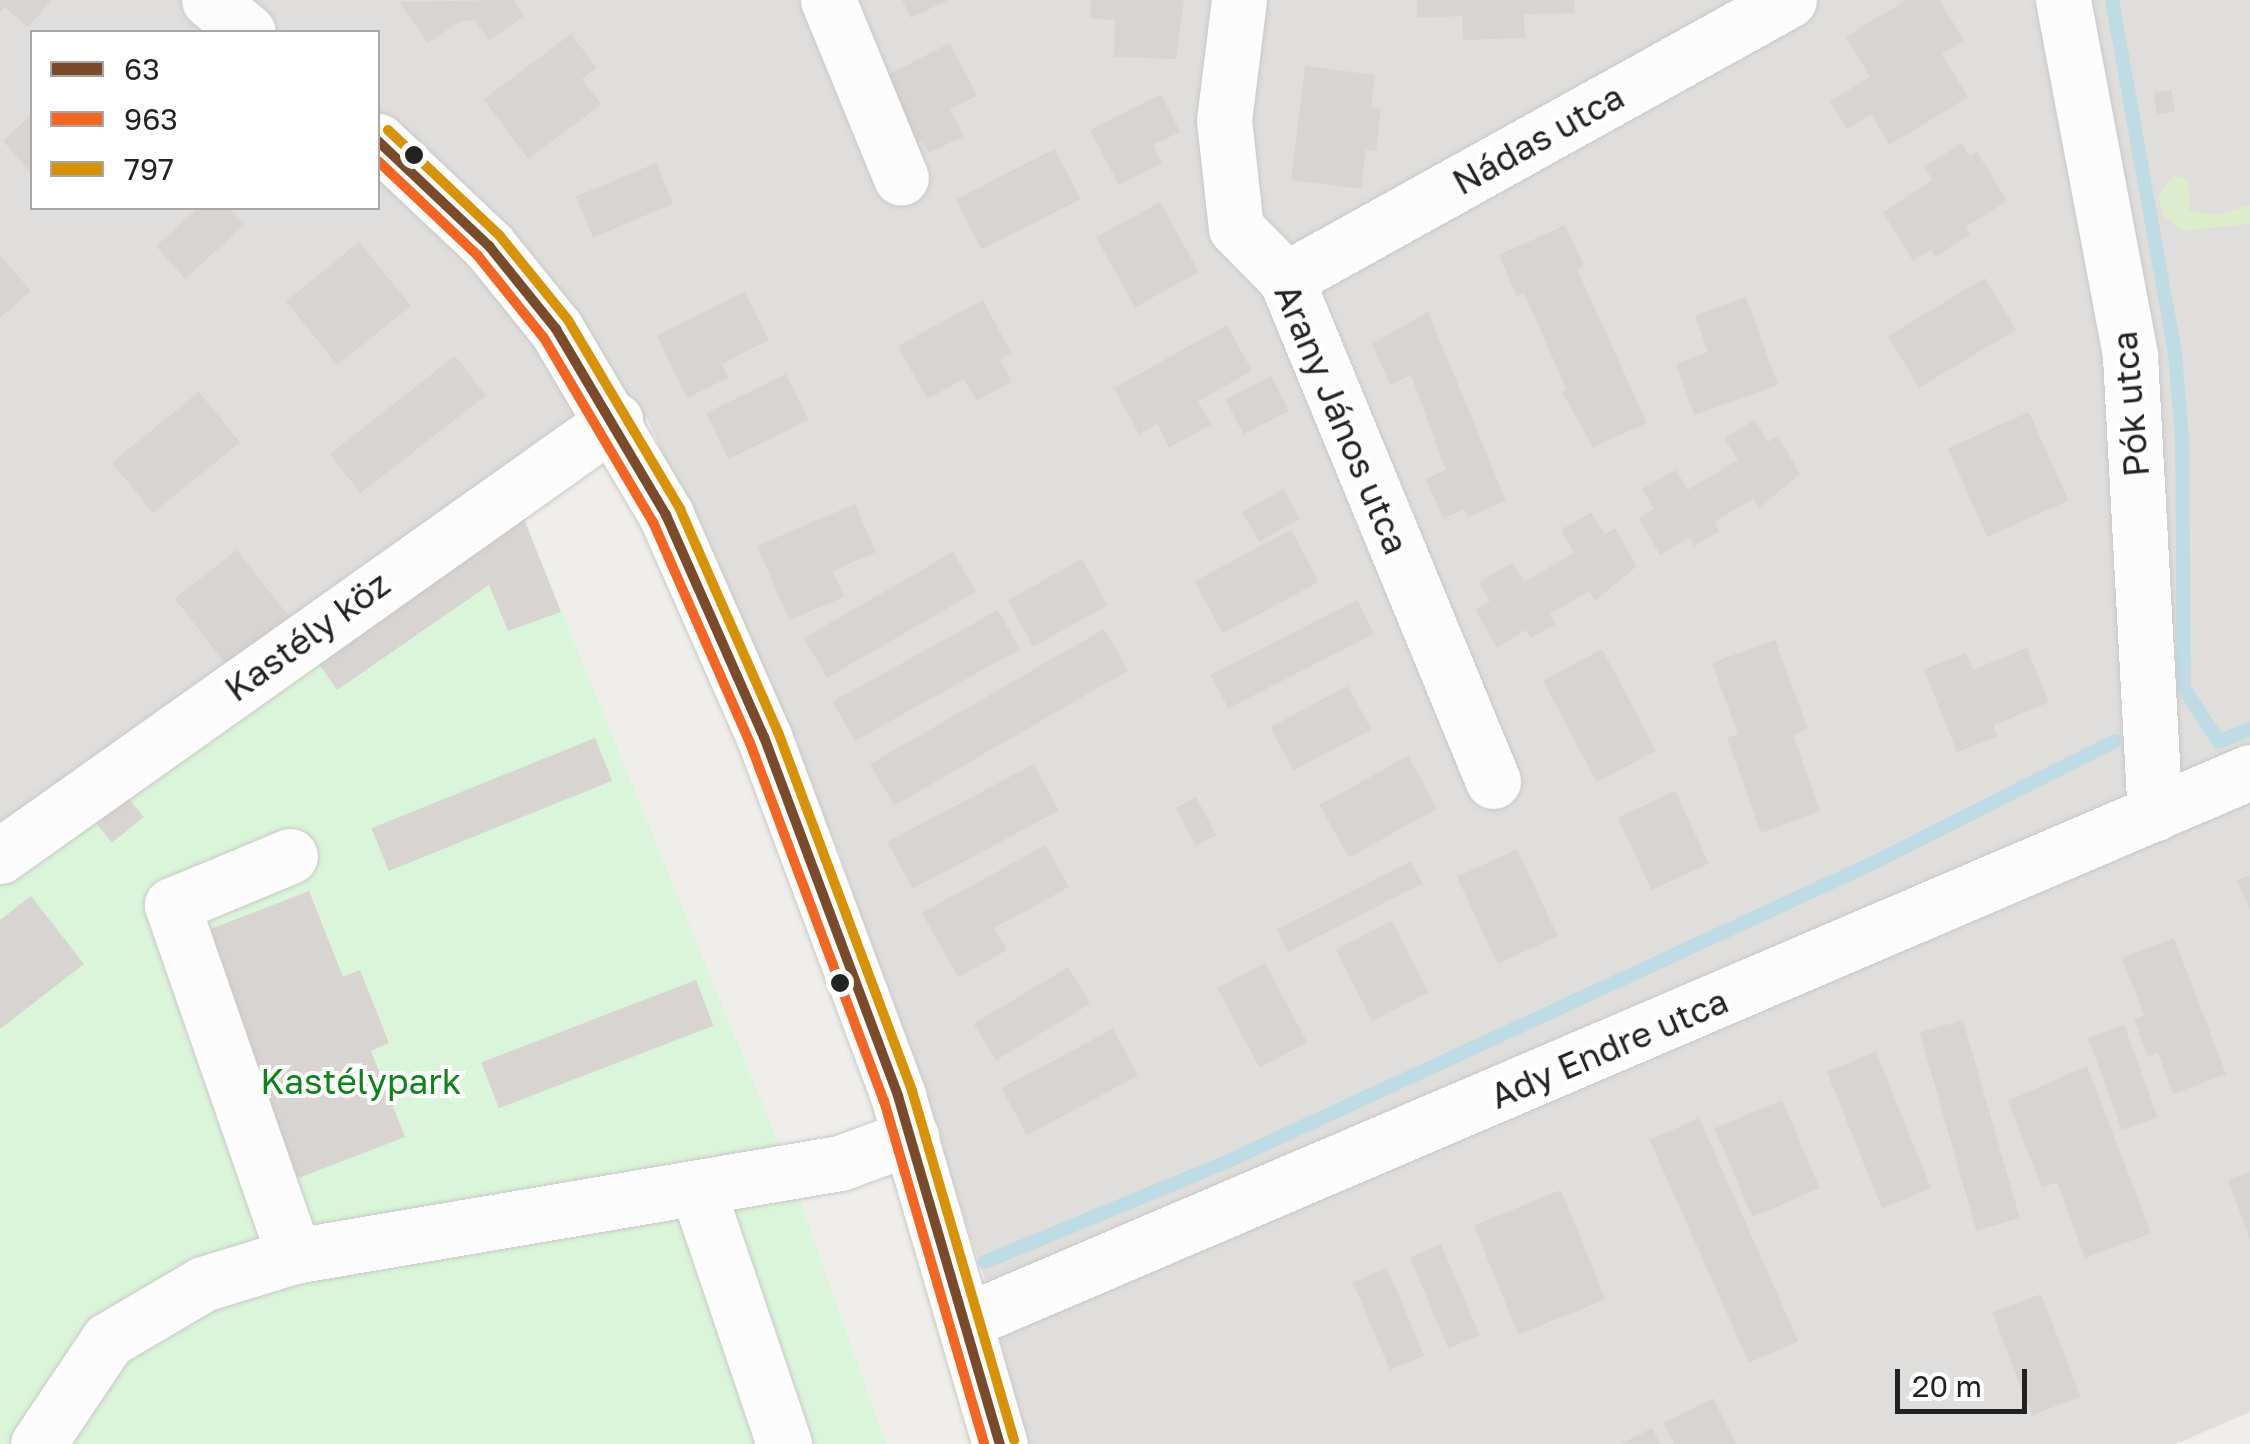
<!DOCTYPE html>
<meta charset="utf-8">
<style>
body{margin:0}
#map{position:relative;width:2250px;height:1444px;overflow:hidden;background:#f0eeeb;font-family:"Golos Text",sans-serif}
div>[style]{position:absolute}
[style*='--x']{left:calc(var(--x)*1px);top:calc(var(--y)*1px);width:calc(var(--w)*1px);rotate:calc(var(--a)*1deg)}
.residential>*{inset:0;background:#dfdedc}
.grass>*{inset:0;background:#ddeccb}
.park>*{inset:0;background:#daf5da}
.stream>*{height:14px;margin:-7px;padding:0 7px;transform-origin:7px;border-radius:7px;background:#bfdbe3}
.building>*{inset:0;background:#d7d4d2;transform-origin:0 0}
.roads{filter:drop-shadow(0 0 2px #c9c8c7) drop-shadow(0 0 2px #c9c8c7)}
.minor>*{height:55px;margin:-27.5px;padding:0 27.5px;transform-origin:27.5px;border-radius:27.5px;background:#fdfcfc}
.bus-1>*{height:10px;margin:-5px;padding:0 5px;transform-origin:5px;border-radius:5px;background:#7a4b2a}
.bus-2>*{height:10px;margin:-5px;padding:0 5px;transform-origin:5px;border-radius:5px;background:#f26522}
.bus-3>*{height:10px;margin:-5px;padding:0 5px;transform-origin:5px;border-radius:5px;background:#d79205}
.dots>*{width:28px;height:28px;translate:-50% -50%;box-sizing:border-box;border:5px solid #fff;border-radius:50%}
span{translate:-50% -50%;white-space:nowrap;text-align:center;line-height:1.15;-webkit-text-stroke:8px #fff;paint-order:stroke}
.street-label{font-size:35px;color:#222}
.park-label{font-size:35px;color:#0c8416}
.legend{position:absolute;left:30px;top:30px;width:350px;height:180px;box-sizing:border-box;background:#fff;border:2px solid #a7a7a7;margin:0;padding:12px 18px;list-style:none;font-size:30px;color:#222}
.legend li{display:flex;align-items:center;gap:20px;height:50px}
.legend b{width:50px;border:2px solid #a7a7a7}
.scale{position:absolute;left:1895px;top:1369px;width:132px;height:45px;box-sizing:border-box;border:5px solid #222;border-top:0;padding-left:12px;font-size:30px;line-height:35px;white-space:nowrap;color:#222;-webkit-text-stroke:8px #fff;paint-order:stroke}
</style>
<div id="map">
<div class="residential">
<div style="clip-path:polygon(evenodd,0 0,2250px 0,2250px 1412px,2176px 1444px,1026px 1444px,984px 1276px,840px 854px,647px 418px,0 888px,0 0,32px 32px,378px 32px,378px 208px,32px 208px,32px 32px)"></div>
</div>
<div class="grass">
<div style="clip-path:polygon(2173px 176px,2188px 179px,2190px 211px,2218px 215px,2250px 205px,2250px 224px,2183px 231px,2164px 216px,2158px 196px)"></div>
</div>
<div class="park">
<div style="clip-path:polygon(520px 509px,789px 1169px,886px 1444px,0 1444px,0 884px)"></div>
</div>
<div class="stream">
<div style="--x:2112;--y:0;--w:360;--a:79.9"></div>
<div style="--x:2175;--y:354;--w:84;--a:85.2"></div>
<div style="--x:2182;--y:438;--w:250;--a:89.5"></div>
<div style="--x:2184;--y:688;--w:64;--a:57.1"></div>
<div style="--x:2219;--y:742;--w:34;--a:-23"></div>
<div style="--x:985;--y:1262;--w:256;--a:-22.5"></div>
<div style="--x:1222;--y:1164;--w:715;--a:-24.81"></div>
<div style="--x:1871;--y:864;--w:273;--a:-26.8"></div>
</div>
<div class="building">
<div style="clip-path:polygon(0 0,52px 0,28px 27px,5px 7px,0 12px)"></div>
<div style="clip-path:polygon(513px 0,524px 16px,489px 41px,475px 20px,461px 21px,428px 43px,399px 2px)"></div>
<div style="clip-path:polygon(902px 0,948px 0,911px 18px)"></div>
<div style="clip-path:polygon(1091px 0,1184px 0,1176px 59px,1114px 57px,1115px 20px,1090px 18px)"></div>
<div style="clip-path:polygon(1417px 0,1574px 0,1575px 13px,1524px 14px,1525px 38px,1463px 40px,1462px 16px,1417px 18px)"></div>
<div style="clip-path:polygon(1906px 0,1939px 0,1964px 40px,1942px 54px,1968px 97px,1889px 145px,1871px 114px,1847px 129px,1830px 101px,1870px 77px,1846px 37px)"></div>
<div style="clip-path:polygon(571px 34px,597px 68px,582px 79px,601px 105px,528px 159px,484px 99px)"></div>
<div style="clip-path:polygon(950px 43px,977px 96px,950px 109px,964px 136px,929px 153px,922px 141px,906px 149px,872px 83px)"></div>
<div style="clip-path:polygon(1305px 66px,1375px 75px,1371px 107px,1381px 109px,1376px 151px,1366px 150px,1361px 189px,1291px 180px)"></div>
<div style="left:2171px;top:90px;width:22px;height:18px;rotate:80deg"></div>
<div style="clip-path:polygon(1161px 94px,1180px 132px,1153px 145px,1162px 163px,1119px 185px,1090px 130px)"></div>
<div style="clip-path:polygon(32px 114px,32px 174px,3px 141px)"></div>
<div style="clip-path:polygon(1962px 143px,1970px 157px,1977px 152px,2007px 201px,1966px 227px,1970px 234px,1935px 257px,1931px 249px,1913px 261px,1883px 212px,1933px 180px,1924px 167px)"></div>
<div style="left:1055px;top:149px;width:56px;height:111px;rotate:63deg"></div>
<div style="left:656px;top:163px;width:44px;height:87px;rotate:67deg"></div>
<div style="left:1160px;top:202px;width:80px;height:73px;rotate:61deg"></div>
<div style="clip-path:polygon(198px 208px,229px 208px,245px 224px,185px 279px,156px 246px)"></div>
<div style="clip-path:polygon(1565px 225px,1584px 266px,1577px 269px,1647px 423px,1593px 447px,1562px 392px,1567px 390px,1524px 293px,1517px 296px,1499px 255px)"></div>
<div style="left:359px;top:242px;width:82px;height:94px;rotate:51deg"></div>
<div style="clip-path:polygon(0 255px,31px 291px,0 318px)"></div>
<div style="left:1985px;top:278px;width:60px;height:113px;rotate:59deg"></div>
<div style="clip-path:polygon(745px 292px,769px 340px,722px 364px,728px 378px,687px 398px,657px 336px)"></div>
<div style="clip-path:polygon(1746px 297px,1778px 385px,1694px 415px,1676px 364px,1708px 352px,1695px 316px)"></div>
<div style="clip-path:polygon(983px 300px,1011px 353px,1000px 359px,1012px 382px,976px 401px,964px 379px,927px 399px,898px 346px)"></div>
<div style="clip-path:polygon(1428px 312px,1506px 501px,1468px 517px,1464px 510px,1443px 518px,1426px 479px,1446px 470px,1411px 375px,1390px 385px,1372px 344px)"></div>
<div style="clip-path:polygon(1227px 325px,1252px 371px,1198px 401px,1211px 425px,1169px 447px,1157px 424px,1139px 434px,1114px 388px)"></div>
<div style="left:455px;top:356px;width:50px;height:159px;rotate:52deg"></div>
<div style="left:786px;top:374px;width:51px;height:89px;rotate:64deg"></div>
<div style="left:1271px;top:376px;width:39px;height:51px;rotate:63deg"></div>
<div style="left:199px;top:392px;width:65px;height:112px;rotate:51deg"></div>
<div style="left:2029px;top:412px;width:97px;height:89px;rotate:66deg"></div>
<div style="clip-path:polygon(1755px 420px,1768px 442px,1778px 436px,1800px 474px,1759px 508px,1753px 499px,1714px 522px,1719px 531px,1694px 546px,1690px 537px,1660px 555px,1639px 518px,1654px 509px,1642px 489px,1676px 470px,1688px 490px,1738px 460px,1724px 438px)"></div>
<div style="left:1283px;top:489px;width:34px;height:47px;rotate:60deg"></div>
<div style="clip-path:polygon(855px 504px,876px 552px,833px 571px,844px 597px,789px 620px,757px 546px)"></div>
<div style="clip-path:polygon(520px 509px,561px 612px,508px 631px,489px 585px,337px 690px,312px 654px)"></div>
<div style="clip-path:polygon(1591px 513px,1605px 534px,1615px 529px,1637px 566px,1595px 601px,1589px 591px,1550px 614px,1556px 624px,1531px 638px,1526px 630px,1497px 647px,1475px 610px,1490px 601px,1479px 582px,1512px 563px,1524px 582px,1574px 553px,1561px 530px)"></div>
<div style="left:1291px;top:530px;width:59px;height:109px;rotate:62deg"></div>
<div style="left:237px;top:550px;width:84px;height:79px;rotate:52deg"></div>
<div style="left:953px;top:552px;width:46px;height:172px;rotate:60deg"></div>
<div style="left:1082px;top:559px;width:53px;height:85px;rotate:61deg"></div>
<div style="left:1357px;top:600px;width:38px;height:164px;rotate:63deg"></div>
<div style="left:998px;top:610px;width:45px;height:189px;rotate:61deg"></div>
<div style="left:1104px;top:629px;width:48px;height:270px;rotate:60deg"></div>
<div style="clip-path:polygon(1775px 640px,1808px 729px,1793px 735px,1820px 811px,1761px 833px,1727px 738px,1738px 734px,1712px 663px)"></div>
<div style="clip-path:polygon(2027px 648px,2049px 702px,1993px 725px,1997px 736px,1957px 752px,1924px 670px,1966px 653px,1973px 670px)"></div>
<div style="left:1602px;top:649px;width:115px;height:67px;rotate:62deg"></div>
<div style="left:1348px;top:686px;width:49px;height:88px;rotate:62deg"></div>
<div style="left:595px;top:738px;width:46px;height:241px;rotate:68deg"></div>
<div style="left:1408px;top:756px;width:60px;height:101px;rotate:61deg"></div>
<div style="left:1034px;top:764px;width:53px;height:166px;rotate:62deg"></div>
<div style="left:121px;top:789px;width:36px;height:41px;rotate:51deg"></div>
<div style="left:1675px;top:791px;width:80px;height:63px;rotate:65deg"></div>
<div style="left:1196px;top:797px;width:43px;height:23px;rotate:62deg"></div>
<div style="clip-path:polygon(1046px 845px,1069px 887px,994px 928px,1007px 950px,958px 977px,922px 913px)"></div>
<div style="left:1517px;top:849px;width:96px;height:66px;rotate:65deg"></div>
<div style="left:1411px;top:861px;width:25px;height:151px;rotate:63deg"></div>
<div style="clip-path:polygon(2250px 875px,2250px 910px,2237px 880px)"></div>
<div style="clip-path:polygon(309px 891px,343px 977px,360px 970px,389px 1043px,371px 1051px,405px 1137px,296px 1179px,200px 933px)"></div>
<div style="clip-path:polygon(31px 896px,84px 964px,0 1029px,0 920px)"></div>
<div style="left:1392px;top:921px;width:80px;height:63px;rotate:63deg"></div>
<div style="clip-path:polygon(2174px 938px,2226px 1074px,2173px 1094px,2158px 1053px,2148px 1056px,2134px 1019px,2144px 1015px,2122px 958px)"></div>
<div style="left:1265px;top:963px;width:90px;height:54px;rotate:62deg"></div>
<div style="left:1068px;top:967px;width:43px;height:110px;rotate:59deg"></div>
<div style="left:696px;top:980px;width:49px;height:230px;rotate:69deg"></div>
<div style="left:1963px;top:1020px;width:206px;height:45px;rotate:74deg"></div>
<div style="left:2124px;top:1025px;width:98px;height:38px;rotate:70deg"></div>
<div style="left:1113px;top:1029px;width:53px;height:126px;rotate:62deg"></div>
<div style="left:1876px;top:1052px;width:147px;height:53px;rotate:68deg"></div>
<div style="clip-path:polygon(2087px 1066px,2151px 1233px,2085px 1258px,2057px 1182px,2042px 1188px,2008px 1101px)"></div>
<div style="left:1782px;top:1100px;width:96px;height:73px;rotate:67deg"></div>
<div style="left:1699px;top:1118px;width:244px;height:54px;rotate:66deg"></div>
<div style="clip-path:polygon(2250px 1172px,2250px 1239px,2228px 1180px)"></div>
<div style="left:1561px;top:1190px;width:118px;height:94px;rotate:68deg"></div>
<div style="left:1441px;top:1244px;width:99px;height:34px;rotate:67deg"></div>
<div style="left:1387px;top:1268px;width:95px;height:37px;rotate:67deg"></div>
<div style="left:2041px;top:1294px;width:110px;height:52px;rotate:69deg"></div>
<div style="clip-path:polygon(1713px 1398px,1736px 1444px,1674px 1444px,1663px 1423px)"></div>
<div style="clip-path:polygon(1652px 1428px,1660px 1444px,1621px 1444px)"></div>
</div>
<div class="roads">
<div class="minor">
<div style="--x:209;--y:0;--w:50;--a:39.4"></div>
<div style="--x:828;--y:0;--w:192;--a:67.7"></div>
<div style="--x:1239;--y:0;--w:121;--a:97.1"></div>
<div style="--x:1224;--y:120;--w:109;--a:83.7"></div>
<div style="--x:1236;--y:228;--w:71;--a:45.6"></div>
<div style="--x:1286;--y:279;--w:543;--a:67.59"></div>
<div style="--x:2063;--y:0;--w:362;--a:79.3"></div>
<div style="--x:2130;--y:356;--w:458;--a:86.9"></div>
<div style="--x:378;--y:141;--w:153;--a:43.4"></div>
<div style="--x:489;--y:246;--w:107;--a:51.1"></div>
<div style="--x:556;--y:329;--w:216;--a:59.4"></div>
<div style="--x:666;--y:515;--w:243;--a:66.2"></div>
<div style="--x:764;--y:737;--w:383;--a:69.5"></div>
<div style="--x:898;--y:1096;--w:363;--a:73.7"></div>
<div style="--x:1286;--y:279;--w:575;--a:-29.02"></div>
<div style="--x:0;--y:856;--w:754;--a:-35.33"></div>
<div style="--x:290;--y:856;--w:128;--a:157.4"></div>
<div style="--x:172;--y:905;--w:372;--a:70.8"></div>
<div style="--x:697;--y:1188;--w:270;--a:71.2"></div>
<div style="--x:966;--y:1321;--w:1396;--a:-23.15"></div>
<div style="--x:38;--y:1444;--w:125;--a:-56.1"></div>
<div style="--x:108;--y:1340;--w:110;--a:-30.5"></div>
<div style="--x:203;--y:1284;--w:95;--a:-17.1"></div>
<div style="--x:294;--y:1256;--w:554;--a:-9.67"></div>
<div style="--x:840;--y:1163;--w:76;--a:-20.1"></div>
</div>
</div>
<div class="bus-1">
<div style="--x:378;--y:141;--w:153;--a:43.4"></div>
<div style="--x:489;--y:246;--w:107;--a:51.1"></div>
<div style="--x:556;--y:329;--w:216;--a:59.4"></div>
<div style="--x:666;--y:515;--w:243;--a:66.2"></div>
<div style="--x:764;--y:737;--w:383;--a:69.5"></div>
<div style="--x:898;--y:1096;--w:363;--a:73.7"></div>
</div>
<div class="bus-2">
<div style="--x:378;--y:161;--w:138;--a:43.5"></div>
<div style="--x:478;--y:256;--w:105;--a:51.2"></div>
<div style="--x:544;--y:338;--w:214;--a:59.4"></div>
<div style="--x:653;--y:522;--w:241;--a:66.3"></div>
<div style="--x:750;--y:743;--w:382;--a:69.5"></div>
<div style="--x:884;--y:1101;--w:357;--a:73.7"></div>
</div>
<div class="bus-3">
<div style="--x:388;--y:130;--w:153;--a:43.4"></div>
<div style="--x:499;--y:235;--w:109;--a:50.9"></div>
<div style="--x:568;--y:320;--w:220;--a:59.3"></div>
<div style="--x:680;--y:509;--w:244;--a:66.3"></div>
<div style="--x:778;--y:732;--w:383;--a:69.5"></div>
<div style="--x:912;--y:1091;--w:364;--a:73.7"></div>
</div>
<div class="dots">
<div style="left:414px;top:155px;background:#222"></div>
<div style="left:840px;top:983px;background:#222"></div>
</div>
<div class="street-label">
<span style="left:1538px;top:139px;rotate:-29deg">Nádas utca</span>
<span style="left:2130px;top:404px;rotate:-95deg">Pók utca</span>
<span style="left:1342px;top:419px;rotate:67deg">Arany János utca</span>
<span style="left:307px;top:636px;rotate:-36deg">Kastély köz</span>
<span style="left:1609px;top:1048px;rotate:-23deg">Ady Endre utca</span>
</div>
<div class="park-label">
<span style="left:361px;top:1081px">Kastélypark</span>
</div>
<ul class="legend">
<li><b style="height:12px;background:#7a4b2a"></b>63</li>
<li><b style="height:12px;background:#f26522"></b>963</li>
<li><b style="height:12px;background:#d79205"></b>797</li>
</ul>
<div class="scale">20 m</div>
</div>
